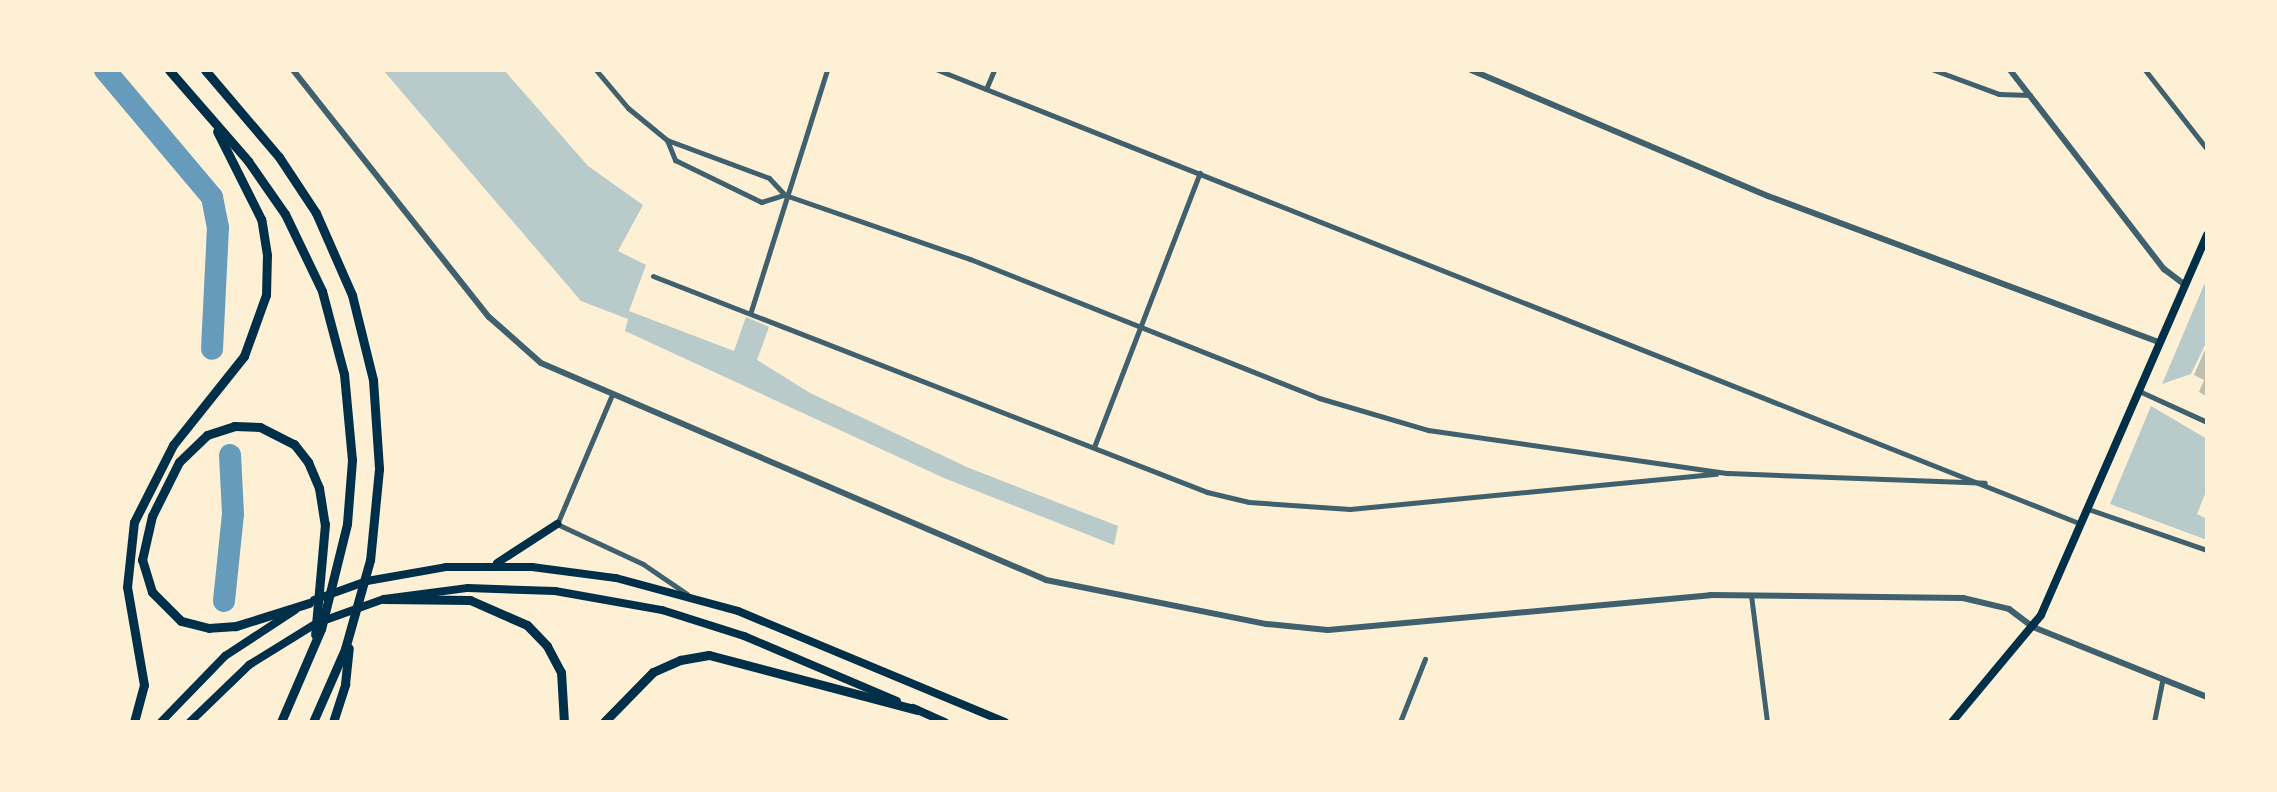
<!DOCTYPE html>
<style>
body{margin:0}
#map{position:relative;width:2277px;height:792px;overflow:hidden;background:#fdf0d5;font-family:"Public Sans",sans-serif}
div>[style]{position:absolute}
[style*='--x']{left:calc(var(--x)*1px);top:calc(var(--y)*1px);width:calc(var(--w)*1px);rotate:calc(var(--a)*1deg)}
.green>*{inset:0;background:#b9caca}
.river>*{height:22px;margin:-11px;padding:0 11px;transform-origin:11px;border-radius:11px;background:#669bbc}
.building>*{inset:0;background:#bec0b2}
.minor>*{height:5px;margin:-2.5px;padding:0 2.5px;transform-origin:2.5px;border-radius:2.5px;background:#3f606c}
.tertiary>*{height:6px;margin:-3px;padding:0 3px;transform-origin:3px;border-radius:3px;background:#3f606c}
.primary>*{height:8px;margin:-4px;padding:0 4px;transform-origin:4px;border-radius:4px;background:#003049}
.trunk>*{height:8px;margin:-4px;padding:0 4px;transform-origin:4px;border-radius:4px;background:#003049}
.motorway>*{height:9px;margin:-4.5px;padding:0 4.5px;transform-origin:4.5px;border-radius:4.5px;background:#003049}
span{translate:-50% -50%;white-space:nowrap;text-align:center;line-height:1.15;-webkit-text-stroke:6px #fdf0d5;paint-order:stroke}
.frame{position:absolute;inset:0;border:72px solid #fdf0d5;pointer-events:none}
</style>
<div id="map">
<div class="green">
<div style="clip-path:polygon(383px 70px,504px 70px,588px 166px,643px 205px,618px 251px,646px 265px,629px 311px,734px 351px,746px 317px,769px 327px,757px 360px,810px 393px,969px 468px,1118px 526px,1114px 545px,944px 478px,625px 331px,628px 319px,581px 301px)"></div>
<div style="clip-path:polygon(2207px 278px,2207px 341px,2191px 374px,2162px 384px)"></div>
<div style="clip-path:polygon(2151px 406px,2207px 439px,2207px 489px,2197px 514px,2207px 519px,2207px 540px,2110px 504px)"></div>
</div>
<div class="river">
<div style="--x:105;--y:70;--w:166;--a:49.9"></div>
<div style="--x:212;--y:197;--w:31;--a:79"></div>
<div style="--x:218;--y:227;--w:122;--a:92.8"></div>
<div style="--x:224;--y:601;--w:87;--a:-84.1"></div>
<div style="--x:233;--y:514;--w:59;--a:-92.9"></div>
</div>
<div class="building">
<div style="clip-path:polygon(2207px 345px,2207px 394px,2206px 396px,2199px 392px,2204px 380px,2194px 375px)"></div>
</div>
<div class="minor">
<div style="--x:596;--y:70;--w:50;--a:49.9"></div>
<div style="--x:628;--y:108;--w:50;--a:39.4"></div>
<div style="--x:667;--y:140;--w:22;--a:68"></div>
<div style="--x:675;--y:160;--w:96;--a:26"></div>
<div style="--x:761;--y:202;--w:24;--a:-17"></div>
<div style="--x:938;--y:70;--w:1230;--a:21.66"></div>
<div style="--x:1934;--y:70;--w:69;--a:20.3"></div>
<div style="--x:1999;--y:94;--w:31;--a:2"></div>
<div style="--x:2145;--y:70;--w:100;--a:51.9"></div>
<div style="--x:986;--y:89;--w:21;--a:-67"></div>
<div style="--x:667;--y:140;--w:109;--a:20.4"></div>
<div style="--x:769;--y:178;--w:23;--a:47"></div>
<div style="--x:785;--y:195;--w:196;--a:19.1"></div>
<div style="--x:970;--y:259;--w:376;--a:21.7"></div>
<div style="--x:1319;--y:398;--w:114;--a:16.4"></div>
<div style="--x:1428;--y:430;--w:303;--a:8.2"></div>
<div style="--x:1728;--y:473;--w:257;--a:2.2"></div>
<div style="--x:653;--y:276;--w:595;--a:21.3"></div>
<div style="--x:1207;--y:492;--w:43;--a:13.4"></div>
<div style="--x:1249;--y:502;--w:101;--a:4"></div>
<div style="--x:1350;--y:509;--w:368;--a:-5.5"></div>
<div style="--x:751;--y:311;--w:253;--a:-72.5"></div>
<div style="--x:2139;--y:391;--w:75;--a:24.5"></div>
<div style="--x:611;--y:397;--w:138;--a:113"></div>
<div style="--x:557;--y:524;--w:95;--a:24.9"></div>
<div style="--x:643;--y:564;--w:53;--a:34.3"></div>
<div style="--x:1094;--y:447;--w:294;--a:-68.9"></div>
<div style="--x:2088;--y:509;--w:126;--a:19"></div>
<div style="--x:1751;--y:595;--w:128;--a:82.8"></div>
<div style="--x:1400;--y:722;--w:68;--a:-68.4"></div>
<div style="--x:2154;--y:722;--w:41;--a:-78.7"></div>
</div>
<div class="tertiary">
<div style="--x:293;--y:70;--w:315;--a:51.6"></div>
<div style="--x:489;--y:317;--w:69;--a:41.5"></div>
<div style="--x:541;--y:363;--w:550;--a:23.25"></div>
<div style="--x:1046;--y:580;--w:225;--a:11.3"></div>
<div style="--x:1267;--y:624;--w:61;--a:5.6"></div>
<div style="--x:1328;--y:630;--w:384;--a:-5.2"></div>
<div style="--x:1710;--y:595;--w:253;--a:0.7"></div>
<div style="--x:1963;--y:598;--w:47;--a:13.4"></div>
<div style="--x:2009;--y:609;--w:30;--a:37"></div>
<div style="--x:2033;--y:627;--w:188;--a:21.9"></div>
<div style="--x:1471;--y:70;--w:323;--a:23"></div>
<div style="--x:1768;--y:196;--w:417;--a:20.5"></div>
<div style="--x:2010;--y:70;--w:252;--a:52.3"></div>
<div style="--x:2164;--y:269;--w:25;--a:37"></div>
</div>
<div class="primary">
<div style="--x:1952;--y:722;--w:139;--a:-50.2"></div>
<div style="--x:2041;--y:615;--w:415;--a:-66.4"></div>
</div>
<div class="trunk">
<div style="--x:497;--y:563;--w:72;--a:-33"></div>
<div style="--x:314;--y:600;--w:56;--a:-19.7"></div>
<div style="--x:367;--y:581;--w:80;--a:-10"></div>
<div style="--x:446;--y:567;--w:86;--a:0"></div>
<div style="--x:532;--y:567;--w:85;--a:7.5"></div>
<div style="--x:616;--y:578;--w:126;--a:15.1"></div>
<div style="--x:738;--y:611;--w:289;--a:22.6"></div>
<div style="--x:913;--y:708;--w:35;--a:24"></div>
<div style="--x:161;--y:722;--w:92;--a:-45.9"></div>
<div style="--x:225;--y:656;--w:84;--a:-33.3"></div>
<div style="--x:190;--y:722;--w:82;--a:-44"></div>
<div style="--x:249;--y:665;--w:80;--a:-31.7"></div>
<div style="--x:317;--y:623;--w:71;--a:-19.7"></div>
<div style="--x:384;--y:599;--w:85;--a:-7.5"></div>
<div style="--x:468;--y:588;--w:87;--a:2"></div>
<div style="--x:555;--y:591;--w:109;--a:10.1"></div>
<div style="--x:662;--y:610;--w:86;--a:17.6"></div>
<div style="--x:744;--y:636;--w:166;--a:23"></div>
</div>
<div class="motorway">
<div style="--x:169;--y:70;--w:121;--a:49"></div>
<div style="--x:248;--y:161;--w:65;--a:55.1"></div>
<div style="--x:285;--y:214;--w:85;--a:64.3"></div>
<div style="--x:322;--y:291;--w:86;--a:75.2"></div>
<div style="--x:344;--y:374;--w:86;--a:84.7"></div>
<div style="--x:352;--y:460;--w:64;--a:94.5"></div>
<div style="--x:347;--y:524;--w:108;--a:103.9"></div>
<div style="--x:321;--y:629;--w:101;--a:113.3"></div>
<div style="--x:205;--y:70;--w:114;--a:49.6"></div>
<div style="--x:279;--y:157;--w:67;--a:56.5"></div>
<div style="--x:316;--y:213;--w:90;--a:66.3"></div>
<div style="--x:352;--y:295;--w:88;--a:76.1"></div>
<div style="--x:373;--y:380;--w:89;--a:86.1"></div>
<div style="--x:379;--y:469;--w:91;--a:95.6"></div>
<div style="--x:370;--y:560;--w:92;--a:105.7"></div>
<div style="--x:345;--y:649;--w:80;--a:113.7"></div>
<div style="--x:384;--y:599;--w:86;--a:0.7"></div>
<div style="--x:470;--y:600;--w:62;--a:23.7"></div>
<div style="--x:527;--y:625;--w:29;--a:46"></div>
<div style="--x:547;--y:646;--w:30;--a:62"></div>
<div style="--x:561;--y:672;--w:50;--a:86.6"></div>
<div style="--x:309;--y:603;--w:77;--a:162.5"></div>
<div style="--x:236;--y:626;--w:27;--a:176"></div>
<div style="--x:209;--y:628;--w:29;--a:-166"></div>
<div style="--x:181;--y:621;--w:41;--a:-135"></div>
<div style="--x:152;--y:592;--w:34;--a:-107"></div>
<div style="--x:142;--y:560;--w:45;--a:-77.2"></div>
<div style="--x:152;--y:516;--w:60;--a:-63.4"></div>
<div style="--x:179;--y:462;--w:39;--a:-44"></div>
<div style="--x:207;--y:435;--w:28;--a:-18"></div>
<div style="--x:234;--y:426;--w:26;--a:2"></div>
<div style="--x:260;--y:427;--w:38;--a:27"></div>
<div style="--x:294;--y:444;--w:23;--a:52"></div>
<div style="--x:308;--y:462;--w:28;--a:67"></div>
<div style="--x:319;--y:488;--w:36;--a:81"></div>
<div style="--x:325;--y:524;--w:111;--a:95.1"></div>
<div style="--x:134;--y:722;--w:38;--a:-75"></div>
<div style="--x:144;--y:685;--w:99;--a:-99.8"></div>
<div style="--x:127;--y:587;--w:65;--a:-83.9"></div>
<div style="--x:134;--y:522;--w:86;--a:-63.1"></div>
<div style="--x:173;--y:445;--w:114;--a:-51.4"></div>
<div style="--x:244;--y:356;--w:65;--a:-70.2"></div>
<div style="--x:266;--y:295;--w:40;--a:-88.6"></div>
<div style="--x:267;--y:255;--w:36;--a:-99"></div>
<div style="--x:261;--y:219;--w:98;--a:-116.6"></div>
<div style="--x:333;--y:722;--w:40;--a:-72"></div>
<div style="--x:345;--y:684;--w:36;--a:-84"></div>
<div style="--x:604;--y:722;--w:70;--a:-45.6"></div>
<div style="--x:653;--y:672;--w:30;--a:-24"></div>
<div style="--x:680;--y:660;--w:29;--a:-10"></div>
<div style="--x:709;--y:655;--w:215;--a:14.8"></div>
</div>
<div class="frame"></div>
</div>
